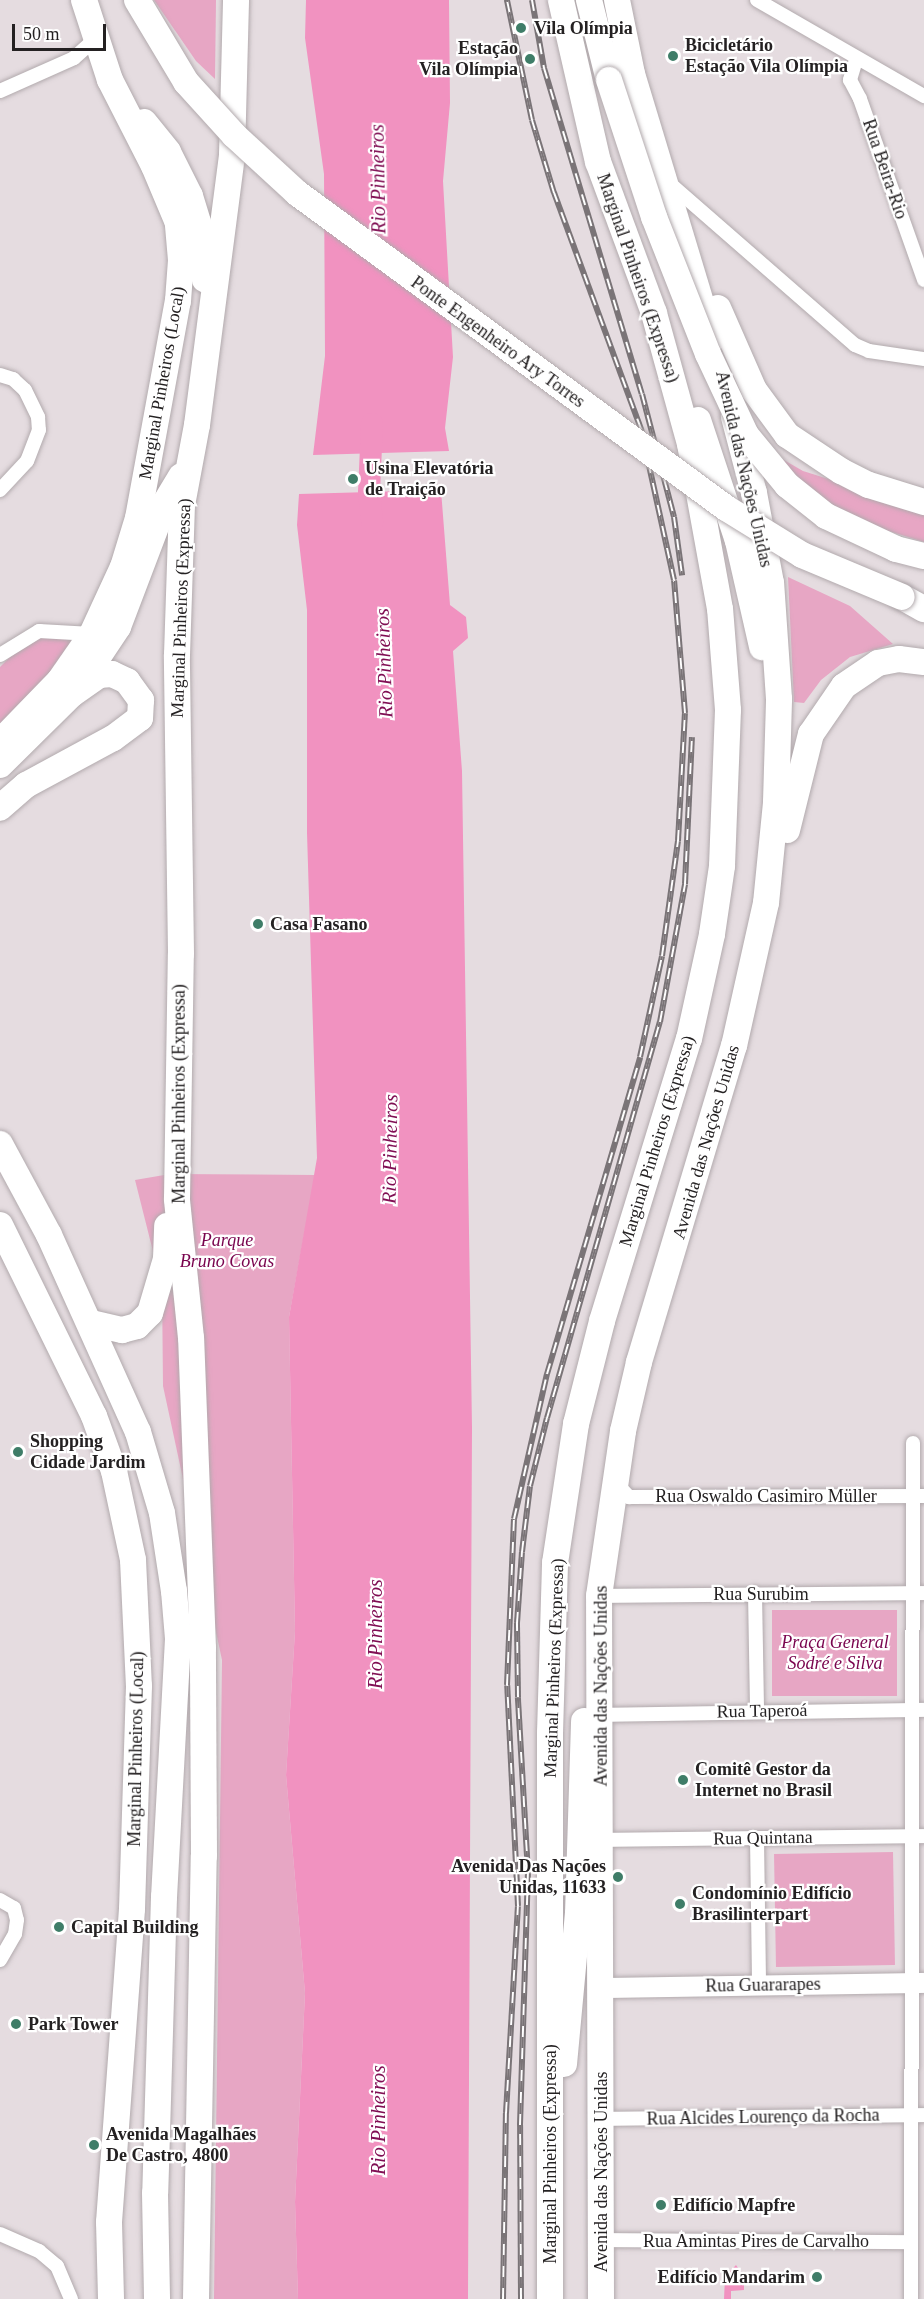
<!DOCTYPE html>
<meta charset="utf-8">
<style>
body{margin:0}
#map{position:relative;width:924px;height:2299px;overflow:hidden;background:#e5dce0;font-family:"Times New Roman",serif}
div>[style]{position:absolute}
[style*='--x']{left:calc(var(--x)*1px);top:calc(var(--y)*1px);width:calc(var(--w)*1px);rotate:calc(var(--a)*1deg)}
.green>*{inset:0;background:#e7a6c4;transform-origin:0 0}
.water>*{inset:0;background:#f192c0}
.river>*{height:22px;margin:-11px;padding:0 11px;transform-origin:11px;border-radius:11px;background:#f192c0}
.roads{filter:drop-shadow(0 0 2px #b2aaad) drop-shadow(0 0 2px #b2aaad)}
.street>*{height:14px;margin:-7px;padding:0 7px;transform-origin:7px;border-radius:7px;background:#fff}
.secondary>*{height:20px;margin:-10px;padding:0 10px;transform-origin:10px;border-radius:10px;background:#fff}
.highway>*{height:26px;margin:-13px;padding:0 13px;transform-origin:13px;border-radius:13px;background:#fff}
.rail>*{height:6px;margin-top:-3px;transform-origin:0;background:repeating-linear-gradient(90deg,#fff 0 11px,#7a7477 0 22px);box-sizing:border-box;border-block:2px solid #7a7477}
.bridges{filter:drop-shadow(0 0 2px #b2aaad) drop-shadow(0 0 2px #b2aaad)}
.highway-bridge>*{height:26px;margin:-13px;padding:0 13px;transform-origin:13px;border-radius:13px;background:#fff}
.dots>*{width:16px;height:16px;translate:-50% -50%;box-sizing:border-box;border:3px solid #fff;border-radius:50%}
span{translate:-50% -50%;white-space:nowrap;text-align:center;line-height:1.15;-webkit-text-stroke:4.5px #fff;paint-order:stroke}
.poi-label{font-size:18px;color:#242122;font-weight:700}
.left{translate:0 -50%;text-align:left}
.right{translate:-100% -50%;text-align:right}
.street-label{font-size:18px;color:#242122}
.park-label{font-size:18px;color:#79044e;font-style:italic}
.water-label{font-size:20px;color:#800f54;font-style:italic}
.scale{position:absolute;left:12px;top:24px;width:94px;height:27px;box-sizing:border-box;border:3px solid #242122;border-top:0;padding-left:8px;font-size:18px;line-height:21px;white-space:nowrap;color:#242122;-webkit-text-stroke:4px #fff;paint-order:stroke}
</style>
<div id="map">
<div class="green">
<div style="clip-path:polygon(154px 0,216px 0,215px 79px,196px 61px)"></div>
<div style="clip-path:polygon(770px 452px,803px 471px,924px 509px,924px 542px,879px 528px,824px 502px)"></div>
<div style="clip-path:polygon(788px 577px,850px 606px,893px 644px,850px 657px,821px 680px,804px 703px,794px 702px)"></div>
<div style="clip-path:polygon(49px 633px,80px 640px,0 730px,0 667px,22px 645px)"></div>
<div style="clip-path:polygon(170px 1174px,315px 1175px,289px 1317px,295px 1631px,286px 1775px,305px 1993px,295px 2202px,298px 2299px,214px 2299px,222px 1660px,163px 1386px,162px 1287px,135px 1180px)"></div>
<div style="left:772px;top:1610px;width:125px;height:86px"></div>
<div style="left:893px;top:1852px;width:113px;height:119px;rotate:89deg"></div>
</div>
<div class="water">
<div style="clip-path:polygon(306px 0,449px 0,450px 103px,443px 181px,453px 357px,445px 428px,449px 451px,313px 455px,325px 356px,324px 174px,305px 38px)"></div>
<div style="clip-path:polygon(441px 490px,450px 605px,466px 617px,468px 638px,453px 651px,462px 771px,472px 1428px,468px 2299px,298px 2299px,295px 2202px,305px 1993px,286px 1775px,295px 1631px,289px 1317px,317px 1158px,307px 833px,307px 610px,297px 525px,299px 494px)"></div>
<div style="clip-path:polygon(736px 2265px,744px 2277px,744px 2290px,731px 2291px,731px 2299px,724px 2299px,725px 2277px)"></div>
</div>
<div class="river">
<div style="--x:372;--y:424;--w:68;--a:92.5"></div>
<div style="--x:369;--y:492;--w:31;--a:84"></div>
</div>
<div class="roads">
<div class="street">
<div style="--x:757;--y:0;--w:193;--a:29.9"></div>
<div style="--x:856;--y:60;--w:21;--a:107"></div>
<div style="--x:850;--y:80;--w:21;--a:62"></div>
<div style="--x:860;--y:99;--w:192;--a:70.5"></div>
<div style="--x:0;--y:91;--w:81;--a:-24"></div>
<div style="--x:74;--y:58;--w:30;--a:-42"></div>
<div style="--x:668;--y:182;--w:248;--a:41.1"></div>
<div style="--x:855;--y:345;--w:15;--a:23"></div>
<div style="--x:869;--y:351;--w:56;--a:8.3"></div>
<div style="--x:0;--y:375;--w:14;--a:17"></div>
<div style="--x:13;--y:379;--w:16;--a:43"></div>
<div style="--x:25;--y:390;--w:30;--a:64"></div>
<div style="--x:38;--y:417;--w:13;--a:86"></div>
<div style="--x:39;--y:430;--w:33;--a:111"></div>
<div style="--x:27;--y:461;--w:40;--a:133"></div>
<div style="--x:0;--y:655;--w:46;--a:-31.6"></div>
<div style="--x:39;--y:631;--w:53;--a:3.2"></div>
<div style="--x:615;--y:1482;--w:21;--a:47"></div>
<div style="--x:629;--y:1497;--w:295;--a:-0.2"></div>
<div style="--x:755;--y:1593;--w:118;--a:89"></div>
<div style="--x:599;--y:1596;--w:325;--a:-0.5"></div>
<div style="--x:601;--y:1715;--w:323;--a:-0.9"></div>
<div style="--x:757;--y:1838;--w:147;--a:89.2"></div>
<div style="--x:601;--y:1840;--w:323;--a:-0.7"></div>
<div style="--x:0;--y:1900;--w:16;--a:30"></div>
<div style="--x:14;--y:1908;--w:12;--a:76"></div>
<div style="--x:17;--y:1920;--w:14;--a:98"></div>
<div style="--x:15;--y:1934;--w:30;--a:120"></div>
<div style="--x:601;--y:2119;--w:323;--a:-0.7"></div>
<div style="--x:0;--y:2234;--w:43;--a:23.6"></div>
<div style="--x:39;--y:2251;--w:23;--a:40"></div>
<div style="--x:57;--y:2266;--w:36;--a:67"></div>
<div style="--x:601;--y:2240;--w:310;--a:0.4"></div>
<div style="--x:911;--y:2299;--w:856;--a:-89.87"></div>
</div>
<div class="secondary">
<div style="--x:601;--y:1988;--w:323;--a:-0.9"></div>
</div>
<div class="highway">
<div style="--x:589;--y:0;--w:82;--a:76"></div>
<div style="--x:617;--y:0;--w:76;--a:78.5"></div>
<div style="--x:632;--y:74;--w:277;--a:73.2"></div>
<div style="--x:144;--y:122;--w:38;--a:51"></div>
<div style="--x:168;--y:152;--w:49;--a:63.4"></div>
<div style="--x:190;--y:196;--w:28;--a:73"></div>
<div style="--x:198;--y:223;--w:57;--a:83"></div>
<div style="--x:718;--y:308;--w:90;--a:66.3"></div>
<div style="--x:754;--y:390;--w:56;--a:53.7"></div>
<div style="--x:787;--y:435;--w:65;--a:33.7"></div>
<div style="--x:841;--y:471;--w:31;--a:27"></div>
<div style="--x:869;--y:485;--w:58;--a:17.2"></div>
<div style="--x:698;--y:420;--w:127;--a:71.7"></div>
<div style="--x:738;--y:541;--w:109;--a:77.2"></div>
<div style="--x:902;--y:597;--w:25;--a:29"></div>
<div style="--x:78;--y:687;--w:72;--a:-56.3"></div>
<div style="--x:118;--y:627;--w:133;--a:-69.2"></div>
<div style="--x:165;--y:503;--w:31;--a:-59"></div>
<div style="--x:0;--y:742;--w:86;--a:-45.9"></div>
<div style="--x:60;--y:680;--w:56;--a:-55.2"></div>
<div style="--x:92;--y:634;--w:74;--a:-65.2"></div>
<div style="--x:123;--y:567;--w:51;--a:-73"></div>
<div style="--x:138;--y:518;--w:221;--a:-79.6"></div>
<div style="--x:178;--y:301;--w:41;--a:-85.8"></div>
<div style="--x:181;--y:260;--w:37;--a:-95"></div>
<div style="--x:178;--y:223;--w:62;--a:-112.8"></div>
<div style="--x:154;--y:166;--w:97;--a:-117.1"></div>
<div style="--x:110;--y:80;--w:84;--a:-108"></div>
<div style="--x:0;--y:765;--w:101;--a:-44.6"></div>
<div style="--x:72;--y:694;--w:33;--a:-35"></div>
<div style="--x:99;--y:675;--w:13;--a:-4"></div>
<div style="--x:112;--y:674;--w:17;--a:25"></div>
<div style="--x:127;--y:681;--w:24;--a:54"></div>
<div style="--x:141;--y:700;--w:18;--a:93"></div>
<div style="--x:140;--y:718;--w:34;--a:143"></div>
<div style="--x:113;--y:738;--w:99;--a:151.6"></div>
<div style="--x:26;--y:785;--w:35;--a:139"></div>
<div style="--x:787;--y:830;--w:99;--a:-76"></div>
<div style="--x:811;--y:734;--w:58;--a:-55.5"></div>
<div style="--x:844;--y:686;--w:41;--a:-34.1"></div>
<div style="--x:878;--y:663;--w:21;--a:-11"></div>
<div style="--x:899;--y:659;--w:25;--a:7"></div>
<div style="--x:0;--y:1144;--w:103;--a:61.7"></div>
<div style="--x:49;--y:1235;--w:216;--a:65.7"></div>
<div style="--x:138;--y:1432;--w:84;--a:73.5"></div>
<div style="--x:162;--y:1513;--w:79;--a:81.3"></div>
<div style="--x:174;--y:1591;--w:48;--a:85.2"></div>
<div style="--x:178;--y:1639;--w:258;--a:93.1"></div>
<div style="--x:164;--y:1897;--w:296;--a:91.7"></div>
<div style="--x:155;--y:2193;--w:106;--a:88.9"></div>
<div style="--x:0;--y:1225;--w:213;--a:63.8"></div>
<div style="--x:94;--y:1416;--w:59;--a:70"></div>
<div style="--x:114;--y:1471;--w:91;--a:77.9"></div>
<div style="--x:133;--y:1560;--w:126;--a:87.3"></div>
<div style="--x:139;--y:1686;--w:223;--a:91.8"></div>
<div style="--x:132;--y:1909;--w:314;--a:94.2"></div>
<div style="--x:109;--y:2222;--w:77;--a:88.5"></div>
<div style="--x:91;--y:1323;--w:32;--a:13"></div>
<div style="--x:122;--y:1330;--w:16;--a:-15"></div>
<div style="--x:137;--y:1326;--w:18;--a:-45"></div>
<div style="--x:150;--y:1313;--w:56;--a:-73.5"></div>
<div style="--x:166;--y:1259;--w:33;--a:-88"></div>
<div style="--x:564;--y:2064;--w:151;--a:-84.7"></div>
<div style="--x:578;--y:1914;--w:193;--a:-88.2"></div>
<div style="--x:196;--y:2299;--w:443;--a:-89"></div>
<div style="--x:204;--y:1856;--w:208;--a:-90.3"></div>
<div style="--x:203;--y:1648;--w:310;--a:-92.2"></div>
<div style="--x:191;--y:1338;--w:140;--a:-95.8"></div>
<div style="--x:177;--y:1199;--w:245;--a:-89.1"></div>
<div style="--x:181;--y:954;--w:299;--a:-90.8"></div>
<div style="--x:177;--y:655;--w:150;--a:-88.1"></div>
<div style="--x:182;--y:505;--w:81;--a:-79.4"></div>
<div style="--x:197;--y:425;--w:273;--a:-82.6"></div>
<div style="--x:232;--y:154;--w:154;--a:-88.5"></div>
<div style="--x:550;--y:2299;--w:566;--a:-90"></div>
<div style="--x:550;--y:1733;--w:170;--a:-88.3"></div>
<div style="--x:555;--y:1563;--w:141;--a:-81.4"></div>
<div style="--x:576;--y:1424;--w:106;--a:-75.8"></div>
<div style="--x:602;--y:1321;--w:295;--a:-72.9"></div>
<div style="--x:689;--y:1039;--w:107;--a:-77.6"></div>
<div style="--x:712;--y:934;--w:69;--a:-81.6"></div>
<div style="--x:722;--y:866;--w:156;--a:-87.8"></div>
<div style="--x:728;--y:710;--w:101;--a:-94.5"></div>
<div style="--x:720;--y:609;--w:168;--a:-100.3"></div>
<div style="--x:690;--y:444;--w:136;--a:-105.4"></div>
<div style="--x:654;--y:313;--w:161;--a:-110.3"></div>
<div style="--x:598;--y:162;--w:166;--a:-102.9"></div>
<div style="--x:601;--y:2299;--w:703;--a:-90.16"></div>
<div style="--x:599;--y:1596;--w:167;--a:-81.7"></div>
<div style="--x:623;--y:1431;--w:71;--a:-76.9"></div>
<div style="--x:639;--y:1362;--w:330;--a:-73.3"></div>
<div style="--x:734;--y:1046;--w:147;--a:-77.4"></div>
<div style="--x:766;--y:903;--w:101;--a:-84.3"></div>
<div style="--x:776;--y:802;--w:103;--a:-88.3"></div>
<div style="--x:779;--y:699;--w:116;--a:-93.9"></div>
<div style="--x:771;--y:583;--w:92;--a:-100.7"></div>
<div style="--x:754;--y:493;--w:79;--a:-104.7"></div>
</div>
</div>
<div class="rail">
<div style="--x:532;--y:0;--w:69;--a:80"></div>
<div style="--x:544;--y:68;--w:340;--a:73.3"></div>
<div style="--x:642;--y:394;--w:127;--a:75.4"></div>
<div style="--x:674;--y:517;--w:59;--a:82.1"></div>
<div style="--x:503;--y:2299;--w:186;--a:-89.1"></div>
<div style="--x:506;--y:2113;--w:207;--a:-86.7"></div>
<div style="--x:518;--y:1906;--w:221;--a:-92.8"></div>
<div style="--x:507;--y:1685;--w:166;--a:-87.6"></div>
<div style="--x:514;--y:1519;--w:149;--a:-77.2"></div>
<div style="--x:547;--y:1374;--w:330;--a:-73.6"></div>
<div style="--x:640;--y:1057;--w:103;--a:-77.7"></div>
<div style="--x:662;--y:956;--w:116;--a:-82.1"></div>
<div style="--x:678;--y:841;--w:128;--a:-86.9"></div>
<div style="--x:685;--y:713;--w:133;--a:-94.7"></div>
<div style="--x:674;--y:580;--w:155;--a:-102.3"></div>
<div style="--x:641;--y:429;--w:252;--a:-110.2"></div>
<div style="--x:554;--y:193;--w:76;--a:-106.8"></div>
<div style="--x:532;--y:120;--w:123;--a:-101.8"></div>
<div style="--x:521;--y:2299;--w:174;--a:-90.3"></div>
<div style="--x:520;--y:2125;--w:252;--a:-88.2"></div>
<div style="--x:528;--y:1873;--w:176;--a:-93.3"></div>
<div style="--x:518;--y:1697;--w:74;--a:-90.8"></div>
<div style="--x:517;--y:1623;--w:71;--a:-86"></div>
<div style="--x:522;--y:1552;--w:66;--a:-83.1"></div>
<div style="--x:530;--y:1486;--w:70;--a:-76"></div>
<div style="--x:547;--y:1418;--w:412;--a:-74.1"></div>
<div style="--x:660;--y:1022;--w:140;--a:-79.7"></div>
<div style="--x:685;--y:884;--w:147;--a:-87.3"></div>
</div>
<div class="bridges">
<div class="highway-bridge">
<div style="--x:137;--y:0;--w:96;--a:59.1"></div>
<div style="--x:186;--y:82;--w:72;--a:47.8"></div>
<div style="--x:234;--y:135;--w:86;--a:42.6"></div>
<div style="--x:297;--y:193;--w:532;--a:36.29"></div>
<div style="--x:726;--y:508;--w:89;--a:31.7"></div>
<div style="--x:802;--y:555;--w:108;--a:22.8"></div>
<div style="--x:609;--y:80;--w:144;--a:71.8"></div>
<div style="--x:654;--y:217;--w:147;--a:68.5"></div>
<div style="--x:708;--y:354;--w:89;--a:64.9"></div>
<div style="--x:746;--y:435;--w:65;--a:50.6"></div>
<div style="--x:787;--y:485;--w:50;--a:38.5"></div>
<div style="--x:826;--y:516;--w:77;--a:25.2"></div>
<div style="--x:896;--y:549;--w:29;--a:14"></div>
</div>
</div>
<div class="dots">
<div style="left:521px;top:28px;background:#3f7d68"></div>
<div style="left:673px;top:56px;background:#3f7d68"></div>
<div style="left:530px;top:59px;background:#3f7d68"></div>
<div style="left:353px;top:479px;background:#3f7d68"></div>
<div style="left:258px;top:924px;background:#3f7d68"></div>
<div style="left:18px;top:1452px;background:#3f7d68"></div>
<div style="left:683px;top:1780px;background:#3f7d68"></div>
<div style="left:618px;top:1877px;background:#3f7d68"></div>
<div style="left:680px;top:1904px;background:#3f7d68"></div>
<div style="left:59px;top:1927px;background:#3f7d68"></div>
<div style="left:16px;top:2024px;background:#3f7d68"></div>
<div style="left:94px;top:2145px;background:#3f7d68"></div>
<div style="left:661px;top:2205px;background:#3f7d68"></div>
<div style="left:817px;top:2277px;background:#3f7d68"></div>
</div>
<div class="poi-label">
<span class="left" style="left:534px;top:28px">Vila Olímpia</span>
<span class="left" style="left:685px;top:56px">Bicicletário<br>Estação Vila Olímpia</span>
<span class="right" style="left:518px;top:59px">Estação<br>Vila Olímpia</span>
<span class="left" style="left:365px;top:479px">Usina Elevatória<br>de Traição</span>
<span class="left" style="left:270px;top:924px">Casa Fasano</span>
<span class="left" style="left:30px;top:1452px">Shopping<br>Cidade Jardim</span>
<span class="left" style="left:695px;top:1780px">Comitê Gestor da<br>Internet no Brasil</span>
<span class="right" style="left:606px;top:1877px">Avenida Das Nações<br>Unidas, 11633</span>
<span class="left" style="left:692px;top:1904px">Condomínio Edifício<br>Brasilinterpart</span>
<span class="left" style="left:71px;top:1927px">Capital Building</span>
<span class="left" style="left:28px;top:2024px">Park Tower</span>
<span class="left" style="left:106px;top:2145px">Avenida Magalhães<br>De Castro, 4800</span>
<span class="left" style="left:673px;top:2205px">Edifício Mapfre</span>
<span class="right" style="left:805px;top:2277px">Edifício Mandarim</span>
</div>
<div class="street-label">
<span style="left:885px;top:169px;rotate:71deg">Rua Beira-Rio</span>
<span style="left:638px;top:278px;rotate:71deg">Marginal Pinheiros (Expressa)</span>
<span style="left:498px;top:342px;rotate:36deg">Ponte Engenheiro Ary Torres</span>
<span style="left:162px;top:383px;rotate:-80deg">Marginal Pinheiros (Local)</span>
<span style="left:744px;top:469px;rotate:77deg">Avenida das Nações Unidas</span>
<span style="left:181px;top:608px;rotate:-88deg">Marginal Pinheiros (Expressa)</span>
<span style="left:179px;top:1094px;rotate:-90deg">Marginal Pinheiros (Expressa)</span>
<span style="left:657px;top:1141px;rotate:-73deg">Marginal Pinheiros (Expressa)</span>
<span style="left:706px;top:1142px;rotate:-74deg">Avenida das Nações Unidas</span>
<span style="left:766px;top:1496px">Rua Oswaldo Casimiro Müller</span>
<span style="left:761px;top:1594px">Rua Surubim</span>
<span style="left:554px;top:1668px;rotate:-88deg">Marginal Pinheiros (Expressa)</span>
<span style="left:601px;top:1686px;rotate:-90deg">Avenida das Nações Unidas</span>
<span style="left:762px;top:1711px;rotate:-1deg">Rua Taperoá</span>
<span style="left:136px;top:1749px;rotate:-89deg">Marginal Pinheiros (Local)</span>
<span style="left:763px;top:1838px;rotate:-1deg">Rua Quintana</span>
<span style="left:763px;top:1985px;rotate:-1deg">Rua Guararapes</span>
<span style="left:763px;top:2117px;rotate:-1deg">Rua Alcides Lourenço da Rocha</span>
<span style="left:550px;top:2154px;rotate:-90deg">Marginal Pinheiros (Expressa)</span>
<span style="left:601px;top:2172px;rotate:-90deg">Avenida das Nações Unidas</span>
<span style="left:756px;top:2241px">Rua Amintas Pires de Carvalho</span>
</div>
<div class="park-label">
<span style="left:227px;top:1251px">Parque<br>Bruno Covas</span>
<span style="left:835px;top:1653px">Praça General<br>Sodré e Silva</span>
</div>
<div class="water-label">
<span style="left:378px;top:179px;rotate:-91deg">Rio Pinheiros</span>
<span style="left:384px;top:663px;rotate:-92deg">Rio Pinheiros</span>
<span style="left:390px;top:1149px;rotate:-89deg">Rio Pinheiros</span>
<span style="left:375px;top:1634px;rotate:-90deg">Rio Pinheiros</span>
<span style="left:378px;top:2120px;rotate:-90deg">Rio Pinheiros</span>
</div>
<div class="scale">50 m</div>
</div>
